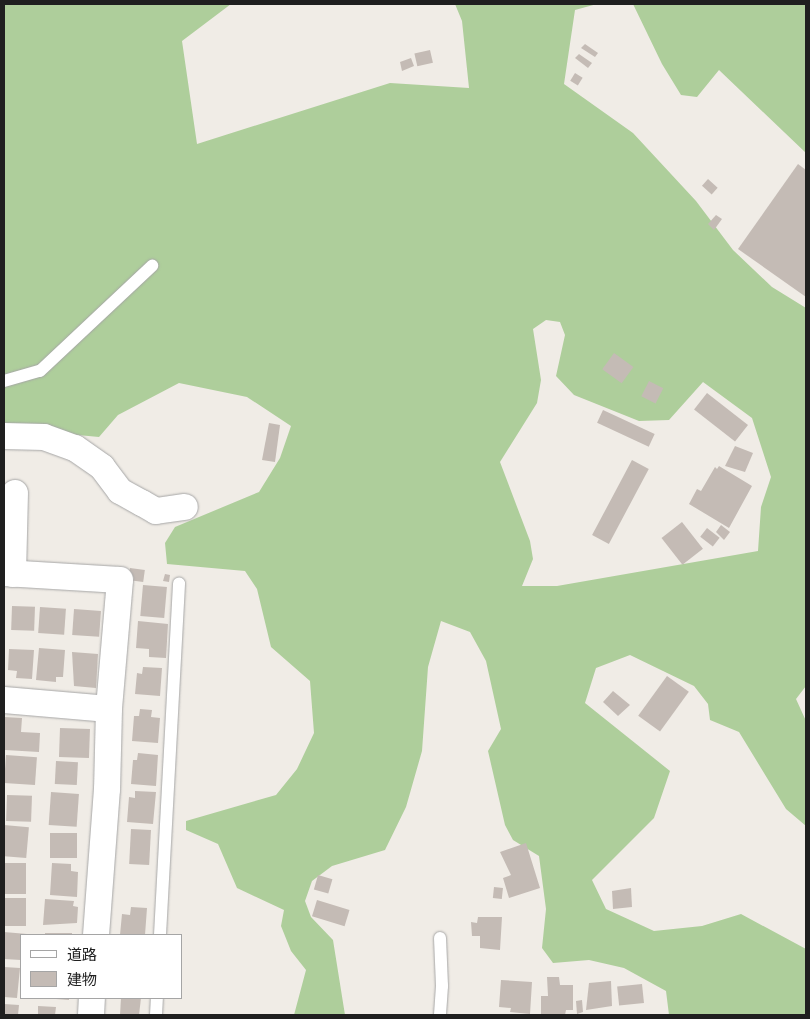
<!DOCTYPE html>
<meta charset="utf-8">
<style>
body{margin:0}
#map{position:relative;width:810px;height:1019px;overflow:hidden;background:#f0ece6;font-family:Montserrat,"Noto Sans JP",sans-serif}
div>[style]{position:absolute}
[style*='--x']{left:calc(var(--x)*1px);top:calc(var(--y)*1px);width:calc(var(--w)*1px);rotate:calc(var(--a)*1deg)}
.forest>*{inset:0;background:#aece9b}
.building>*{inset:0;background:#c4bbb5;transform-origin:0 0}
.roads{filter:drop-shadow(0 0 1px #a6a6a6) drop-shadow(0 0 1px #a6a6a6)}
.service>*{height:12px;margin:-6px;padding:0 6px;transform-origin:6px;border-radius:6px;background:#fff}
.minor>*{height:26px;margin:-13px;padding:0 13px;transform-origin:13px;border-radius:13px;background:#fff}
span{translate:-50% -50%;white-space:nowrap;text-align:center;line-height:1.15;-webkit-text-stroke:4px #fff;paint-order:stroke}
.frame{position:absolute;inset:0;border:5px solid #1f1f1f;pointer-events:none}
.legend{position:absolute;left:20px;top:934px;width:162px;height:65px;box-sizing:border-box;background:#fff;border:1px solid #a5a5a5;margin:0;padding:6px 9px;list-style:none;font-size:15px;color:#1f1f1f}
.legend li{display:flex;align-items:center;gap:10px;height:25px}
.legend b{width:25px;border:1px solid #a5a5a5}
</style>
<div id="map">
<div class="forest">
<div style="clip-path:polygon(evenodd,4px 4px,231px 4px,182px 41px,197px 144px,390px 83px,469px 88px,462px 21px,455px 4px,597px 4px,575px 10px,564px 84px,633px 133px,696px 201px,733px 250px,772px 287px,806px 308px,806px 686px,796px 699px,806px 721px,806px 826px,786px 809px,739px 732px,710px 720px,708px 704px,694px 686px,630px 655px,596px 668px,585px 703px,670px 771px,654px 818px,592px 880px,606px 909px,654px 931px,702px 926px,741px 914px,806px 949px,806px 1015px,669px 1015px,666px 991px,624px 968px,589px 960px,553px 963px,542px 948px,546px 909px,539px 856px,513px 840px,505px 825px,488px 751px,501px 729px,486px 661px,470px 632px,441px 621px,428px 667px,422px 751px,406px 807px,385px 850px,332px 866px,312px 881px,305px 901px,311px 917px,333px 940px,345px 1015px,294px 1015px,306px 970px,291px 951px,281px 926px,284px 910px,237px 888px,218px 844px,186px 830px,186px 821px,276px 795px,297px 769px,314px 733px,310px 681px,271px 647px,257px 589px,245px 571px,167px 564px,165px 543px,175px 527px,259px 492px,280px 458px,291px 426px,247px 397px,179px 383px,118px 415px,99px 437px,4px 428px,4px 4px,546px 320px,560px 322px,565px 335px,556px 376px,574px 395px,639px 421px,669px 420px,703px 382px,752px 418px,771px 477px,761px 507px,758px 551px,557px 586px,522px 586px,533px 559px,530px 541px,500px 462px,537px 403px,541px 380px,533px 329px,546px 320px)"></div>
<div style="clip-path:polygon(633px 4px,806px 4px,806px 153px,719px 70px,697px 97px,681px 95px,662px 64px)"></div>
</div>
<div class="building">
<div style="clip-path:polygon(585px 44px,598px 53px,595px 57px,581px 48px)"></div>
<div style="left:430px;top:50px;width:13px;height:16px;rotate:77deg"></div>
<div style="clip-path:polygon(579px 54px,592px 63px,588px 68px,575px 58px)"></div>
<div style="clip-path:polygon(411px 58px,414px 66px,402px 71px,400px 62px)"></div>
<div style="left:575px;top:73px;width:9px;height:9px;rotate:32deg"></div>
<div style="clip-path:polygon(798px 164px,806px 170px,806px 297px,738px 249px)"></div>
<div style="left:708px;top:179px;width:13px;height:9px;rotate:42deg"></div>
<div style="clip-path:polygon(716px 215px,722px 219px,714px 230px,708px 224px)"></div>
<div style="left:614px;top:353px;width:24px;height:20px;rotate:36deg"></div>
<div style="left:649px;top:381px;width:16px;height:17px;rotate:27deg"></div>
<div style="left:707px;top:393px;width:52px;height:21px;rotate:38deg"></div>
<div style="left:603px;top:410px;width:57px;height:14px;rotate:25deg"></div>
<div style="clip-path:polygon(269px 423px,280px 425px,275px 462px,262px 460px)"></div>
<div style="clip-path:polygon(735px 446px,753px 453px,745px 472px,725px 466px)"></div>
<div style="left:632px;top:460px;width:19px;height:85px;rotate:28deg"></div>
<div style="clip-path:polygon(719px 466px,752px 486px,729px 528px,689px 504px,697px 489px,701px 491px,715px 467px,717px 469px)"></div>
<div style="left:682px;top:522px;width:34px;height:26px;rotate:52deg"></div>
<div style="clip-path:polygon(721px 525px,730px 532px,724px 540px,716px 532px)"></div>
<div style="left:707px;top:528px;width:16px;height:11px;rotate:38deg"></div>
<div style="left:130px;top:568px;width:15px;height:12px;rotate:8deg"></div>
<div style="clip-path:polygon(165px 574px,170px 575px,169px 582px,163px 581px)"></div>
<div style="left:143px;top:585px;width:24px;height:31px;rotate:5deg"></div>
<div style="left:12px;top:606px;width:23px;height:24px;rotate:2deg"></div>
<div style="left:40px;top:607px;width:26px;height:26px;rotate:4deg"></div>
<div style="left:74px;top:609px;width:27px;height:26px;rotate:4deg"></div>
<div style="clip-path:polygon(138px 621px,168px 624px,166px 658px,149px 657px,149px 649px,136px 648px)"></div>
<div style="clip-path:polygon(39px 648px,65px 650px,63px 677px,56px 677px,56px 682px,36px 680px)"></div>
<div style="clip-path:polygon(9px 649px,34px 650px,32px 679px,16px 678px,17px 671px,8px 670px)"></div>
<div style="clip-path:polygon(72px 652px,98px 654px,96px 688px,74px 686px)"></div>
<div style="clip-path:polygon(143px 667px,162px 668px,160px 696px,135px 694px,137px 673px,142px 674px)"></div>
<div style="left:667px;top:676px;width:27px;height:49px;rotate:36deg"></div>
<div style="clip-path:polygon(613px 691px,630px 705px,618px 716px,603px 702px)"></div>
<div style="clip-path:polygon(140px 709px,152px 710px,151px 717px,160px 718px,158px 743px,132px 741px,134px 716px,139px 716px)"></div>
<div style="clip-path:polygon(4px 717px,22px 718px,21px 732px,40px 733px,39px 752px,5px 750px)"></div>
<div style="left:60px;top:728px;width:30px;height:29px;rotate:2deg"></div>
<div style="clip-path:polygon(138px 753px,158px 755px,156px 786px,131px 784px,133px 760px,137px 760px)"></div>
<div style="left:6px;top:755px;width:31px;height:28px;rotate:4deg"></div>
<div style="left:56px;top:761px;width:22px;height:23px;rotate:3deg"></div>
<div style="clip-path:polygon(135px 791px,156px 792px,153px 824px,127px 822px,129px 797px,135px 798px)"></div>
<div style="left:51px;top:792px;width:28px;height:33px;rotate:4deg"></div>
<div style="left:7px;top:795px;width:25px;height:26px;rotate:2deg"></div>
<div style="left:4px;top:825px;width:25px;height:31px;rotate:5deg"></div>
<div style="left:131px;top:829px;width:20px;height:35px;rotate:3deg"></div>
<div style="left:50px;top:833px;width:27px;height:25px"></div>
<div style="clip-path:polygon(526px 843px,540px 888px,509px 898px,503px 878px,511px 875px,500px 852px)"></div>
<div style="left:4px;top:863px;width:22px;height:31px"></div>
<div style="clip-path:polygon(52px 863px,71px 864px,71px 871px,78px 872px,77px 897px,50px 895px)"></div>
<div style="left:318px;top:875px;width:15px;height:15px;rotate:16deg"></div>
<div style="left:494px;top:887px;width:9px;height:11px;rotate:6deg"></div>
<div style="clip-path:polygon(631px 888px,632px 907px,613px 909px,612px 891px)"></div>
<div style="left:4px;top:898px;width:22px;height:28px"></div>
<div style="clip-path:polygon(45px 899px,74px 901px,73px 906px,78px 907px,77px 923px,43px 925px)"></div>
<div style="left:317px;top:900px;width:34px;height:17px;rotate:17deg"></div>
<div style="clip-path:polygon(131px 907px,147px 908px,145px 935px,120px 935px,122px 914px,130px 915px)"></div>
<div style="clip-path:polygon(478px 917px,502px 917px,500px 950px,480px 948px,480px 936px,472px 936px,471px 922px,477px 923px)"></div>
<div style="clip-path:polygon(4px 932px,27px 934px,21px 935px,21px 960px,4px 959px)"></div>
<div style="left:45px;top:933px;width:27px;height:2px"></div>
<div style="clip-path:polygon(4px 967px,20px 968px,17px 998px,4px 997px)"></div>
<div style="clip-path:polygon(547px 977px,559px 977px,560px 985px,573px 985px,573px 1010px,566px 1010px,565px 1015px,541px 1015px,541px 996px,548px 996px)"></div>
<div style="clip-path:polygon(501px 980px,532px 982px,530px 1014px,510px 1012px,511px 1008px,499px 1007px)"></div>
<div style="clip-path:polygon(611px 981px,612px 1006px,586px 1010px,589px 983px)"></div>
<div style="left:642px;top:984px;width:19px;height:25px;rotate:84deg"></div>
<div style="clip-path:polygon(56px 998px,69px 998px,69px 1000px,56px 999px)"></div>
<div style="clip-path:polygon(121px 998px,141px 998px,139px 1015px,120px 1015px)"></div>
<div style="clip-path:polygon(582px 1000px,583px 1012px,577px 1014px,576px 1001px)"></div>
<div style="clip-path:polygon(4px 1004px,19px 1005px,18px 1015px,4px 1015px)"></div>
<div style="clip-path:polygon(38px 1006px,56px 1007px,55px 1015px,38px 1015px)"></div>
</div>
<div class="roads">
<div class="service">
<div style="--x:4;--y:381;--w:37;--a:-16"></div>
<div style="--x:40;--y:371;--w:154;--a:-43.2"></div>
<div style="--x:160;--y:935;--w:352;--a:-86.9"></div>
<div style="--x:440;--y:938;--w:48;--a:87.6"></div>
<div style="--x:442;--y:986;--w:29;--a:94"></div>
<div style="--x:156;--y:1015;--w:17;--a:-87"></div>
</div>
<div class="minor">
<div style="--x:4;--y:436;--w:40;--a:1.4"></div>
<div style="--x:44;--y:437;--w:33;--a:20"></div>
<div style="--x:75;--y:448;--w:33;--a:35"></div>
<div style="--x:102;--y:467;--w:30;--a:53"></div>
<div style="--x:120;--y:491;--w:25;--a:29"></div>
<div style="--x:142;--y:503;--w:16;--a:30"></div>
<div style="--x:156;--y:511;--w:29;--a:-8"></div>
<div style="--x:4;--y:573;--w:116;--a:3.5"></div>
<div style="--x:120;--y:580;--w:129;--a:94.9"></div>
<div style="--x:13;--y:574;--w:81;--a:-88.6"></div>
<div style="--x:4;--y:700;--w:105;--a:4.9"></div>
<div style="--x:109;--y:709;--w:80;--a:91.4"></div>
<div style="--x:107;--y:789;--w:146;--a:94.3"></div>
<div style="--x:91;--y:1015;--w:17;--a:-87"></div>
</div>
</div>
<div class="frame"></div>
<ul class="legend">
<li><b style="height:6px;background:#fff"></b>道路</li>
<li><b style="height:14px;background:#c4bbb5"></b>建物</li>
</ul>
</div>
